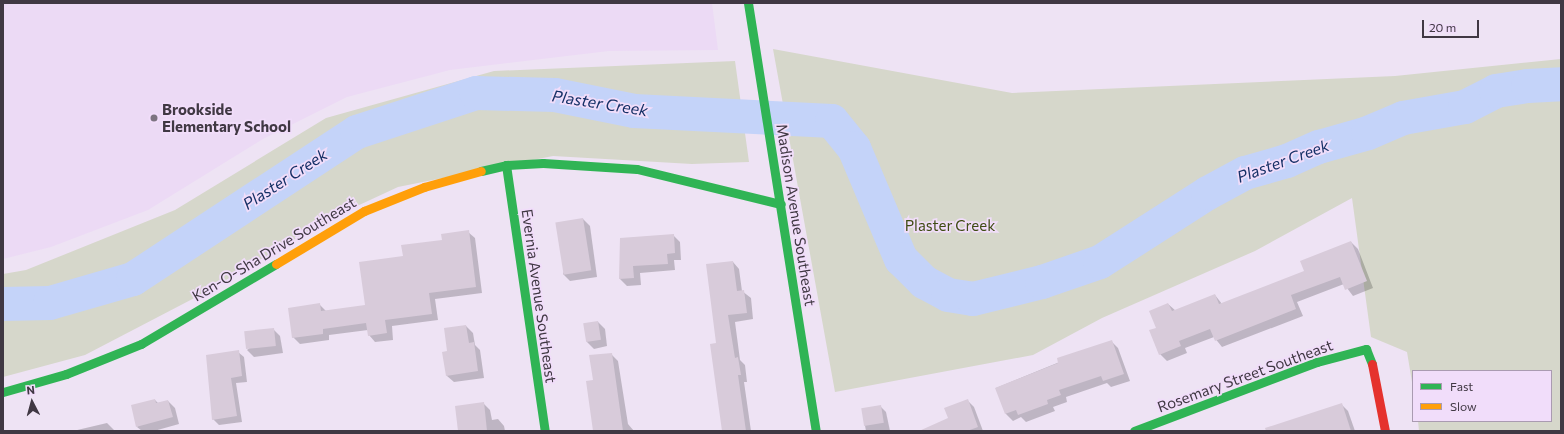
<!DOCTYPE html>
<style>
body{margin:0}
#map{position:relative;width:1564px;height:434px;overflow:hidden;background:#eee3f4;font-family:Commissioner,sans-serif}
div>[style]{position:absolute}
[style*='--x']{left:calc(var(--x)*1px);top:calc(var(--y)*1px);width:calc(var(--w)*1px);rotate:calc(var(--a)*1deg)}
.built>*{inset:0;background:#ecdaf5}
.green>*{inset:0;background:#d6d7cb}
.shadow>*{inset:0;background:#0003}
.river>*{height:34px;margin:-17px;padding:0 17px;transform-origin:17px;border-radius:17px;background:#c4d3f9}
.building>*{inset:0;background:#d8cbda;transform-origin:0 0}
.fast>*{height:9px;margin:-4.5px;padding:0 4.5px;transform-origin:4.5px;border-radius:4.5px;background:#30b455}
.slow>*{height:9px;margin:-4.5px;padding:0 4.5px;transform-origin:4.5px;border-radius:4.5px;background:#ff9f0a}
.jam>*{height:9px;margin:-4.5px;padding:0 4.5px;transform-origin:4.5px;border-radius:4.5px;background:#e5322d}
.dots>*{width:11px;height:11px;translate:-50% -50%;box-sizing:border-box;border:2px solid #f1ddfa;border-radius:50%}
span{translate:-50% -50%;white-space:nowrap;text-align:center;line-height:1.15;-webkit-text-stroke:3.5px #f1ddfa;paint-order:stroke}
.poi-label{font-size:15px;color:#403843;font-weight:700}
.left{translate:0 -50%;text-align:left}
.street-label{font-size:15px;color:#403843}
.park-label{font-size:15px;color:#3f4c13}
.water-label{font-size:16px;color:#153066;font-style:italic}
.frame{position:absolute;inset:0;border:4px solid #403843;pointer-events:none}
.legend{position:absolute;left:1412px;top:370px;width:140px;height:52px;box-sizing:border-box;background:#f1ddfa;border:1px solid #aa9bb1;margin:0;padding:5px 7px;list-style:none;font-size:12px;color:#403843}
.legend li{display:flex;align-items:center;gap:8px;height:20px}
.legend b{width:20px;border:1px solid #aa9bb1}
.north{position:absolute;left:12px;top:382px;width:40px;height:40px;-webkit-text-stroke:3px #f1ddfa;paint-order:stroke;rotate:354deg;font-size:11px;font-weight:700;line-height:16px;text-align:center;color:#403843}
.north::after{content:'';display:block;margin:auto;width:14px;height:18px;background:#403843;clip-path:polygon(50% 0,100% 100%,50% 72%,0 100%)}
.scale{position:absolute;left:1422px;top:20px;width:57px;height:18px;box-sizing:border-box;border:2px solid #403843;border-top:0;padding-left:5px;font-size:12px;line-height:14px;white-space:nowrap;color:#403843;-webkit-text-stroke:3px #f1ddfa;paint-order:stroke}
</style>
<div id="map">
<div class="built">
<div style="clip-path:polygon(3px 3px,712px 3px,718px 50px,609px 51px,450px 70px,347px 97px,263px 139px,148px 210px,51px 247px,3px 259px)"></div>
</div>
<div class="green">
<div style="clip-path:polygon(773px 49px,1012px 93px,1395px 76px,1561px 59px,1561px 431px,1419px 431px,1418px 421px,1551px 421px,1551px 371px,1413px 371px,1413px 388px,1407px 352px,1371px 337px,1352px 198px,1255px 251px,1102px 318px,1033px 355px,835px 392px)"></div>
<div style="clip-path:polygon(735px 61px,749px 162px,692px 164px,553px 156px,398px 187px,327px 220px,204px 293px,85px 355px,3px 377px,3px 274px,26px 270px,175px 210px,326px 118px,494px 71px)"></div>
</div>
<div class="shadow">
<div style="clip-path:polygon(583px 219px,590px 226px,597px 277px,570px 281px,563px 274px)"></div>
<div style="clip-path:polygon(468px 232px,475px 238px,482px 293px,435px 299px,438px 320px,392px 326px,393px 340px,375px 342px,369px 335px,368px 330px,329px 335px,329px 340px,300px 344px,293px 337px,319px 304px,326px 311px,366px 306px,404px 257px)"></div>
<div style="clip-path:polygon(673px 235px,680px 242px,681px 260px,674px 260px,675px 270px,640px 273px,641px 285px,627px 286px,620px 279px,621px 239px)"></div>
<div style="clip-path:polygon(1351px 242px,1358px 249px,1373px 288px,1353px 296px,1344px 284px,1297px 302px,1303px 316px,1222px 347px,1214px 337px,1185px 348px,1187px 353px,1167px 361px,1160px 354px,1157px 328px,1168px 304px,1176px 311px,1215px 295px,1222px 304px,1305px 272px)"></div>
<div style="clip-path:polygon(733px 262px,739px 269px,742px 291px,751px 298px,753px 319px,735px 322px,740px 360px,745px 365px,747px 382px,744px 382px,751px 431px,718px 431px,723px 430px,717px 344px)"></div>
<div style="clip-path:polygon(598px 322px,605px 329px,607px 346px,594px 349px,587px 342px,584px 324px)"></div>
<div style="clip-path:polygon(466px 326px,473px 333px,475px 345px,480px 350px,484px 378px,454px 382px,447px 376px,448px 352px)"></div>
<div style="clip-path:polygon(273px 329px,280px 336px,283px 353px,254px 357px,247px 350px)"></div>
<div style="clip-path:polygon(1111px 341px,1118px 348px,1130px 381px,1111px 387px,1107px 383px,1066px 397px,1067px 402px,1053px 407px,1055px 411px,1026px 422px,1021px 417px,1013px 421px,1006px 414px,996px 388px)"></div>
<div style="clip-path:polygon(238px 352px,244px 357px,247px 382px,236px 383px,242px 422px,219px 425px,213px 419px)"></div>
<div style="clip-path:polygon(611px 354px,618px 361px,628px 424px,634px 431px,594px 431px,594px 381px)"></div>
<div style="clip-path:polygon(155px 400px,158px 403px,168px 401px,175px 408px,179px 424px,154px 431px,142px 431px,137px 427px)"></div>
<div style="clip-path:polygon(967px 400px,974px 407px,983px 431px,944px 431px,949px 419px)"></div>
<div style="clip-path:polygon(483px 403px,490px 410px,492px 420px,498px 419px,504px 426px,505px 431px,459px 431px)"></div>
<div style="clip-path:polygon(1341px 404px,1348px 411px,1355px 431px,1278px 431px)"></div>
<div style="clip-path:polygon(880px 406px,886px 412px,890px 431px,866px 431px,862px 409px)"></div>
<div style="clip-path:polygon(107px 423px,115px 431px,73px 431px)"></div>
</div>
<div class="river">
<div style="--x:3;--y:304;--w:47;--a:-1.2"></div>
<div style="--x:50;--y:303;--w:86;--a:-16.1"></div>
<div style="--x:133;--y:279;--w:268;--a:-33.3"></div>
<div style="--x:357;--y:132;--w:125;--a:-18.1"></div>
<div style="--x:476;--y:93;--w:79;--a:1.5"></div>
<div style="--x:555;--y:95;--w:81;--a:11.4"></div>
<div style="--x:634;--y:111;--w:198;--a:2.9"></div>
<div style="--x:832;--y:121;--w:35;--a:51"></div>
<div style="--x:854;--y:148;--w:121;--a:67.1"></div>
<div style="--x:901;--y:259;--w:33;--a:45"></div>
<div style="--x:924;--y:282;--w:27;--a:28"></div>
<div style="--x:948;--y:295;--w:25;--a:9"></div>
<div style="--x:973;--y:299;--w:71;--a:-13.8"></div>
<div style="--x:1042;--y:282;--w:61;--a:-19"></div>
<div style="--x:1100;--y:262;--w:128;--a:-32.6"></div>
<div style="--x:1208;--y:193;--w:42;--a:-28.4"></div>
<div style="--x:1245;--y:173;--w:44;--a:-15.9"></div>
<div style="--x:1287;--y:161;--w:35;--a:-24"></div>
<div style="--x:1319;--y:147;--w:51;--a:-15.9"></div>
<div style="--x:1368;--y:133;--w:38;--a:-23"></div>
<div style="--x:1403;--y:118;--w:63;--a:-10.1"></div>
<div style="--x:1465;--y:107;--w:35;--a:-27"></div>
<div style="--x:1496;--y:91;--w:32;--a:-9"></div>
<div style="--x:1528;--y:86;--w:33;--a:-3"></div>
</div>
<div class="building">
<div style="left:583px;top:218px;width:53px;height:28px;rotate:81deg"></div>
<div style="clip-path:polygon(469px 230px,476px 287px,429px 293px,432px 314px,385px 320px,387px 333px,368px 336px,366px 323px,323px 329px,323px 334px,292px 338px,288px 308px,320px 303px,321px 311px,365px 305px,359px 262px,403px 256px,401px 245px,442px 240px,441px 234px)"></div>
<div style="clip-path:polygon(674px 234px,675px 253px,667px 254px,668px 264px,633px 266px,634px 278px,619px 279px,620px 238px)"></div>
<div style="clip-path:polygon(1351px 241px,1367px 281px,1345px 290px,1340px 277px,1291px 295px,1296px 309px,1215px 341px,1210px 329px,1179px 341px,1181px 346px,1159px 355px,1149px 330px,1156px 328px,1149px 311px,1168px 303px,1172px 311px,1215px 294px,1219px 304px,1304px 271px,1300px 261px)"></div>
<div style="clip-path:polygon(733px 261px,737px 291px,744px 290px,747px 313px,728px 315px,735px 358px,738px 357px,741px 375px,738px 375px,746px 431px,722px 431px,710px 344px,716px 343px,706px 264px)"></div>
<div style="left:598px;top:321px;width:19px;height:15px;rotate:81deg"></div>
<div style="clip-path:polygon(466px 325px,469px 343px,474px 342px,478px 371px,446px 376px,442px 352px,447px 351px,444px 328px)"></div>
<div style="left:274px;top:328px;width:18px;height:30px;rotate:84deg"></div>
<div style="clip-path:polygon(1112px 340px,1124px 374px,1103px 381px,1101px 376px,1059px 390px,1061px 395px,1047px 400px,1048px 404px,1018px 415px,1016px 410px,1005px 414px,995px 388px,1058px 363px,1057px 358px)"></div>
<div style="clip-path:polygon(239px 350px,242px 376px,231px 378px,237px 416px,212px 420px,206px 355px)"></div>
<div style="clip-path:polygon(612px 353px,623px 431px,593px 431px,586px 381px,593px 380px,589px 355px)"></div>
<div style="clip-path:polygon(155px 399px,156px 403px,168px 400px,173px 417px,136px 427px,131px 405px)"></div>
<div style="clip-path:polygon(968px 399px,978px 427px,967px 431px,919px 431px,948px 418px,944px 408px)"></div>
<div style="clip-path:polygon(484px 402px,487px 431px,458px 431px,455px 406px)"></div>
<div style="clip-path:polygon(1342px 403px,1351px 431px,1266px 431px,1265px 428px)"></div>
<div style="left:881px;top:405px;width:18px;height:20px;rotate:81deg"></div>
</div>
<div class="fast">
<div style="--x:748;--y:3;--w:433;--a:81"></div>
<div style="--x:506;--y:165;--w:269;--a:81.7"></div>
<div style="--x:481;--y:171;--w:26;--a:-13"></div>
<div style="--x:506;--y:165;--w:37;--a:-3"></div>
<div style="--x:543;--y:163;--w:94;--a:3.7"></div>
<div style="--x:637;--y:169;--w:148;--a:13.7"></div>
<div style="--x:3;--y:392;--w:66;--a:-15.9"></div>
<div style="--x:66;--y:374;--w:81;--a:-21.8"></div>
<div style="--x:141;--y:344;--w:157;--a:-30.7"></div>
<div style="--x:1134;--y:431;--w:196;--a:-20.7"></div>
<div style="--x:1317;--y:362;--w:51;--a:-14.9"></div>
<div style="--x:1366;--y:349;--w:16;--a:68"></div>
</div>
<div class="slow">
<div style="--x:276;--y:264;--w:103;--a:-31.1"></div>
<div style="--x:364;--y:211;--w:65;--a:-21.8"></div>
<div style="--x:424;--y:187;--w:59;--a:-15.7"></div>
</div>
<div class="jam">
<div style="--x:1372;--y:364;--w:68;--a:79"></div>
</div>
<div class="dots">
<div style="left:154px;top:118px;background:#7d7481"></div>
</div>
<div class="poi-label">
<span class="left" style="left:162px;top:118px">Brookside<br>Elementary School</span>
</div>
<div class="street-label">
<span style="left:796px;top:215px;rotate:81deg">Madison Avenue Southeast</span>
<span style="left:274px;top:249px;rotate:-31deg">Ken-O-Sha Drive Southeast</span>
<span style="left:539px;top:296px;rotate:82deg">Evernia Avenue Southeast</span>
<span style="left:1245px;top:376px;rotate:-20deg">Rosemary Street Southeast</span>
</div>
<div class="park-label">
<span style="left:950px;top:226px">Plaster Creek</span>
</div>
<div class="water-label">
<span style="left:600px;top:103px;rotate:9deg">Plaster Creek</span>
<span style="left:1283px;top:161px;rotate:-20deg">Plaster Creek</span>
<span style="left:285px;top:179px;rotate:-33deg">Plaster Creek</span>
</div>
<div class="frame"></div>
<ul class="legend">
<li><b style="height:5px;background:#30b455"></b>Fast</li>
<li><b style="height:5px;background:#ff9f0a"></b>Slow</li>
</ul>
<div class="north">N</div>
<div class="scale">20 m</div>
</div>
